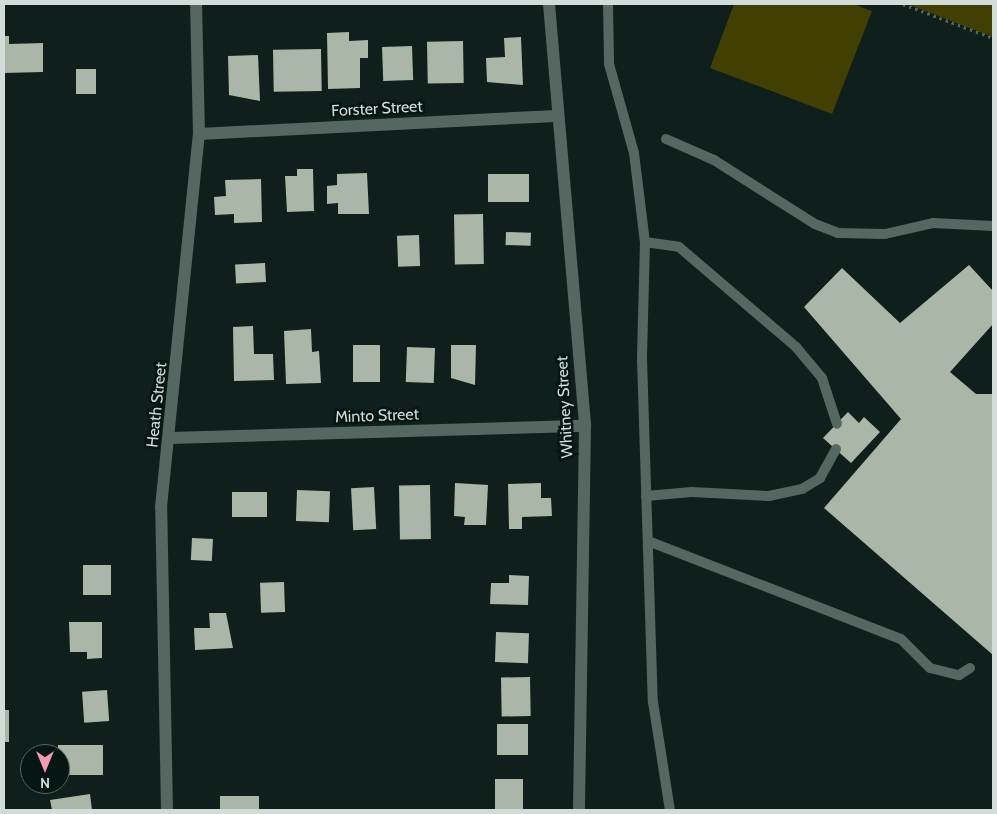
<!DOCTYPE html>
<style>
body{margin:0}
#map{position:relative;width:997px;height:814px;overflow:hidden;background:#0f1f1b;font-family:Cabin,sans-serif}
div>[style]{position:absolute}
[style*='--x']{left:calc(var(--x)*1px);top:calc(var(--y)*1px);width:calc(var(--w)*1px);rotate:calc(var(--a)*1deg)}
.green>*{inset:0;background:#423f02}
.building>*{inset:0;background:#aab6a8;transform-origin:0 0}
.path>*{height:3px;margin-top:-1.5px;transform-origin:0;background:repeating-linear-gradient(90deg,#576561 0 2.5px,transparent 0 6.5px)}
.service>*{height:10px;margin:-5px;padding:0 5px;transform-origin:5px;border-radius:5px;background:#546761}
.minor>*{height:12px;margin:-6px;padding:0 6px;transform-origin:6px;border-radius:6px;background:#546761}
.tertiary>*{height:12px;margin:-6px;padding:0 6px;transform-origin:6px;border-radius:6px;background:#546761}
span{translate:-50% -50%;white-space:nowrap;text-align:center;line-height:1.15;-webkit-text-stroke:5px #061612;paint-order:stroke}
.street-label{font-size:16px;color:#d1dbd8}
.frame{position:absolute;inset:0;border:5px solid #d1dbd8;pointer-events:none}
.north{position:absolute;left:20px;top:744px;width:50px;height:50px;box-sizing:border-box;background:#061612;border:1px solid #576561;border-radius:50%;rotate:180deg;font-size:14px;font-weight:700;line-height:20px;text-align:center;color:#d1dbd8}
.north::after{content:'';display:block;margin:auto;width:18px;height:22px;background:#f19ab1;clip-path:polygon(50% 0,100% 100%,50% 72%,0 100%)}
</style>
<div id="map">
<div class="green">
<div style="clip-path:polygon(734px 4px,853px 4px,872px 11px,832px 114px,710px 68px)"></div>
<div style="clip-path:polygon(907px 4px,993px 4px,993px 37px,923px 10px)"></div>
</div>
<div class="building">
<div style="clip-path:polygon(349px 32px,349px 41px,368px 40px,368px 58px,360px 58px,360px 88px,328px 89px,327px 33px)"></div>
<div style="clip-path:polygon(4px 36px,9px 36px,9px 44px,43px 43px,43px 72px,4px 73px)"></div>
<div style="clip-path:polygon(521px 37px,523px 85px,487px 82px,486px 58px,505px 57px,504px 38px)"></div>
<div style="left:463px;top:41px;width:42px;height:36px;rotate:89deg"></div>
<div style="left:412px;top:46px;width:34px;height:30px;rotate:88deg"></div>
<div style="left:321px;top:49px;width:42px;height:48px;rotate:89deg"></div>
<div style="clip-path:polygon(258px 55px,260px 101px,229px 95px,228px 56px)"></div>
<div style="left:76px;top:69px;width:20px;height:25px"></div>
<div style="clip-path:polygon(297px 169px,313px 169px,314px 211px,287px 212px,285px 176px,297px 176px)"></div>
<div style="clip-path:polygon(367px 173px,369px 214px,338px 214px,338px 203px,327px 204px,327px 186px,337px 185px,337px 174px)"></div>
<div style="left:488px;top:174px;width:41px;height:28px"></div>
<div style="clip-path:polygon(261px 179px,262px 222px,234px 223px,234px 214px,215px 215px,214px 197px,226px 196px,225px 180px)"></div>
<div style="left:483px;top:214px;width:50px;height:29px;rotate:89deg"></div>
<div style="left:506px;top:232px;width:25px;height:13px;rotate:2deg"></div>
<div style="left:419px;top:235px;width:31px;height:22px;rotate:88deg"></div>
<div style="left:265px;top:263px;width:19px;height:30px;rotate:87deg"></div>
<div style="clip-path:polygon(969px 265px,993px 291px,993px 324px,950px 372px,976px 394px,993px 394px,993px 655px,824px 508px,901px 419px,804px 307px,842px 268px,900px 323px)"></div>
<div style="clip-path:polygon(253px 326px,254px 354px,273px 354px,274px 380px,234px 381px,233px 327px)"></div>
<div style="clip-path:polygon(311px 329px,312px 352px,319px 351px,321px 383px,286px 384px,284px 331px)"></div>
<div style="left:353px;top:345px;width:27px;height:37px"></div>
<div style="clip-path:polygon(451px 345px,476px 345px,475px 385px,451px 378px)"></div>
<div style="left:407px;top:347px;width:28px;height:35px;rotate:2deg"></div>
<div style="clip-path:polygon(848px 412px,859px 423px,864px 417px,880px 432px,851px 463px,823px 438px)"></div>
<div style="clip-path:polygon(455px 483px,488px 485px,486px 525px,464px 525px,465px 517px,454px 516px)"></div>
<div style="clip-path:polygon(541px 483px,541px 498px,551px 498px,552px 516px,522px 517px,522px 529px,509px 529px,508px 484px)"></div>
<div style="left:430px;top:485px;width:54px;height:31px;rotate:89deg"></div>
<div style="left:374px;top:487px;width:42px;height:23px;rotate:87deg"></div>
<div style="left:297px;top:490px;width:33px;height:31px;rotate:2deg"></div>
<div style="left:232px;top:492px;width:35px;height:25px"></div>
<div style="left:192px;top:538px;width:21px;height:22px;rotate:3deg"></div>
<div style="left:83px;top:565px;width:28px;height:30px"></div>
<div style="clip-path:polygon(509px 575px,529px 576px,528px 605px,490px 604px,491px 583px,509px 583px)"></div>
<div style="left:284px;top:582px;width:30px;height:24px;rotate:88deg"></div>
<div style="clip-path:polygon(209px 613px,226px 613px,233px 648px,195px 650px,194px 628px,210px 628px)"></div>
<div style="clip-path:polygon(69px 622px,102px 622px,102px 658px,87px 659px,87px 652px,70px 652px)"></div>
<div style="left:496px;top:632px;width:33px;height:30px;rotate:2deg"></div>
<div style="left:530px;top:677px;width:39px;height:29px;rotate:89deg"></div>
<div style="left:107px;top:690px;width:31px;height:25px;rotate:86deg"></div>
<div style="left:4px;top:710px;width:5px;height:32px"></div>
<div style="left:497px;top:724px;width:31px;height:31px"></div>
<div style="left:103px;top:745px;width:30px;height:45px;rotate:90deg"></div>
<div style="left:495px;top:779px;width:28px;height:31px"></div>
<div style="clip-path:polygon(90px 794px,92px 810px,52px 810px,50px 800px)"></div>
<div style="left:220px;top:796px;width:39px;height:14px"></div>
</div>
<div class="path">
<div style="--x:903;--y:4;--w:96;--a:20.7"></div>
</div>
<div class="service">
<div style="--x:608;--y:4;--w:60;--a:89"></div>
<div style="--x:609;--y:64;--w:92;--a:74.3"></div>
<div style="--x:634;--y:153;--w:90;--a:83"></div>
<div style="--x:645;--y:242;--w:117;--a:91.5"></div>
<div style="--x:642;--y:359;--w:343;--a:88.2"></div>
<div style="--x:653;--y:702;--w:109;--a:81.1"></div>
<div style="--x:666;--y:139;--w:52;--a:23.6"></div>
<div style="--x:714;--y:160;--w:120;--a:32.4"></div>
<div style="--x:815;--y:224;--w:25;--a:21"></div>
<div style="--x:838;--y:233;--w:47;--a:1.2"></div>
<div style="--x:885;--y:234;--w:49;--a:-12.9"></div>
<div style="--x:933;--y:223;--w:60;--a:2.9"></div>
<div style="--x:645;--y:242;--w:34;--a:8"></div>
<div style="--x:679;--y:247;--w:154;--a:40.5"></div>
<div style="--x:796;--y:347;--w:40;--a:50"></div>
<div style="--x:822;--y:378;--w:48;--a:71.9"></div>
<div style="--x:646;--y:496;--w:46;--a:-5"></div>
<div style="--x:692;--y:492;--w:77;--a:3"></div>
<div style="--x:769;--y:496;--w:34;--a:-12"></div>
<div style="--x:802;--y:489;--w:21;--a:-31"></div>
<div style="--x:820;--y:478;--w:33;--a:-61"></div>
<div style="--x:648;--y:541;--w:271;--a:21.2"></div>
<div style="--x:901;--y:639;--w:41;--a:45"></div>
<div style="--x:930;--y:668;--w:30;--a:14"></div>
<div style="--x:959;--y:675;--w:13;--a:-32"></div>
</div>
<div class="minor">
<div style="--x:199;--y:134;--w:358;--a:-2.9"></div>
<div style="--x:171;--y:438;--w:414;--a:-1.7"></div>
<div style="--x:167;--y:810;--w:303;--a:-91.1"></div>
<div style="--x:161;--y:507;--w:375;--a:-84.2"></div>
<div style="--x:199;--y:134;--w:130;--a:-91.3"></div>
</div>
<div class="tertiary">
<div style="--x:549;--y:4;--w:424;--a:85.1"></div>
<div style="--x:585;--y:426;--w:384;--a:90.9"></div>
</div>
<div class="street-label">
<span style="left:377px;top:109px;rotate:-3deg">Forster Street</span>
<span style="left:157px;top:405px;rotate:-84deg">Heath Street</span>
<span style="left:565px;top:407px;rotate:-93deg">Whitney Street</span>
<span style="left:377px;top:416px;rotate:-2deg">Minto Street</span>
</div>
<div class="frame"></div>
<div class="north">N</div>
</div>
